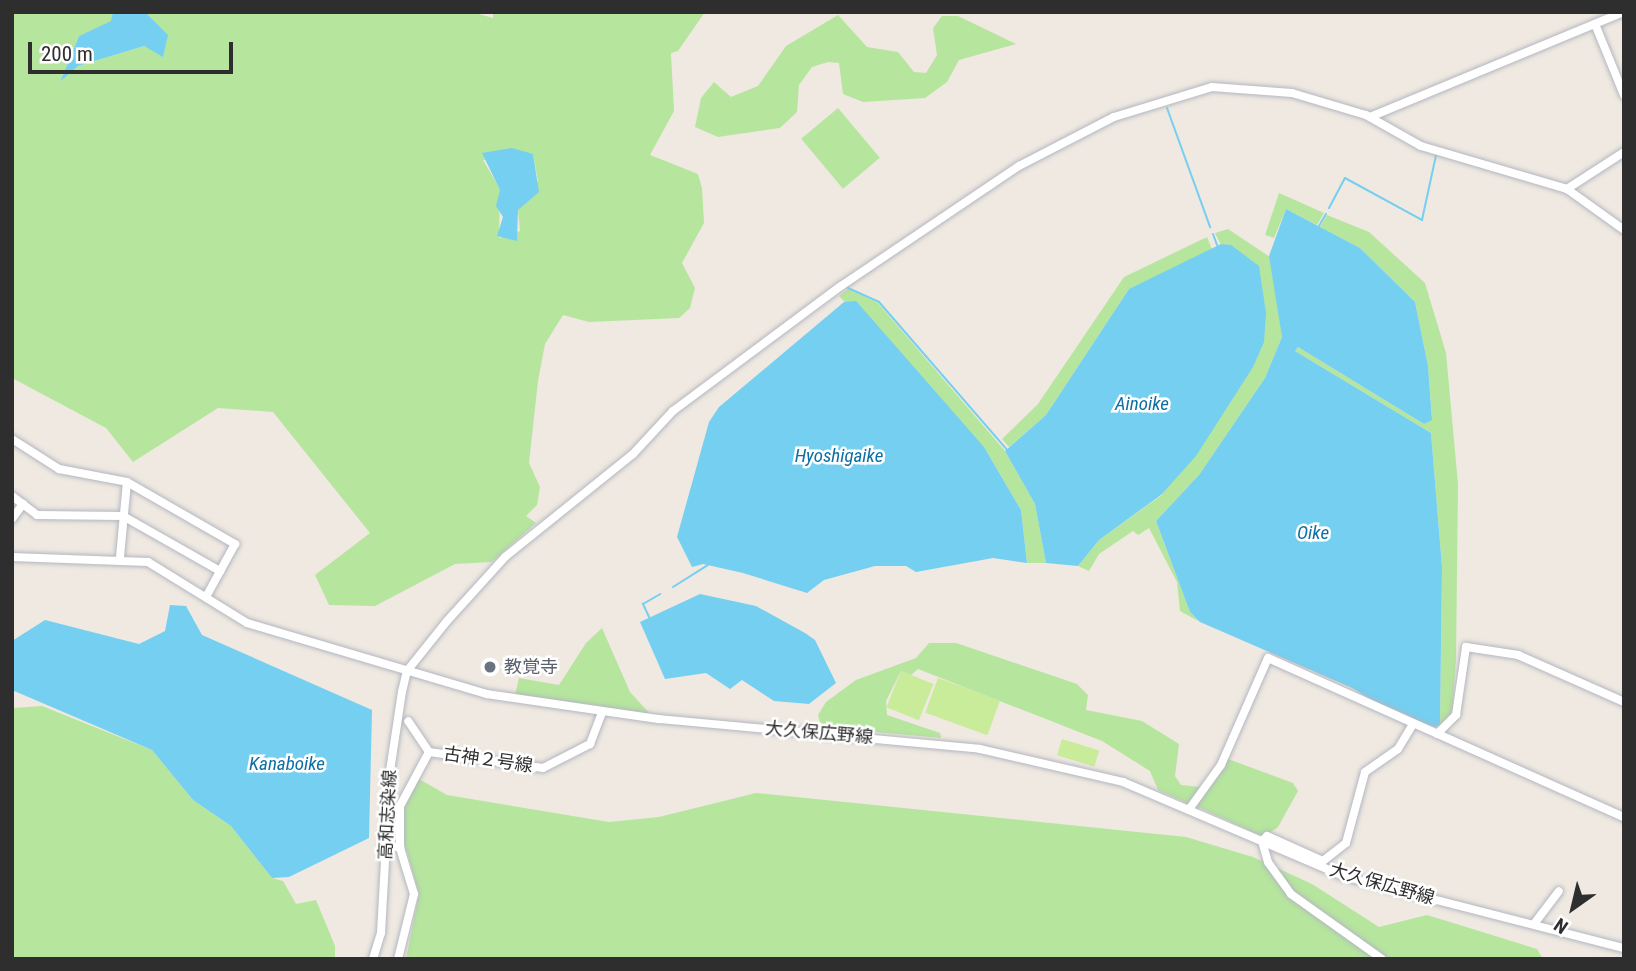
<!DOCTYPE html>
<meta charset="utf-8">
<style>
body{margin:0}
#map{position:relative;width:1636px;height:971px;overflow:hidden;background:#efe9e1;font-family:"Roboto Condensed","Noto Sans JP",sans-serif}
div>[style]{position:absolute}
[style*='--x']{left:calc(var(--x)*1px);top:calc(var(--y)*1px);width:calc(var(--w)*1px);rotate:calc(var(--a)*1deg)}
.green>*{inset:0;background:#b6e59e;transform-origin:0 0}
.pitch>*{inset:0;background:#c9ec9a;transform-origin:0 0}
.water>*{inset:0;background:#75cff0}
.stream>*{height:2px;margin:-1px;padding:0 1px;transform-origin:1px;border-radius:1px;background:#75cff0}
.roads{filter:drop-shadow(0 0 2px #b4b7c1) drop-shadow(0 0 2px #b4b7c1)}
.minor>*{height:8px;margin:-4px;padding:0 4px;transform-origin:4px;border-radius:4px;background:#fff}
.dots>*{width:19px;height:19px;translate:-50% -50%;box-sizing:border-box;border:4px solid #fff;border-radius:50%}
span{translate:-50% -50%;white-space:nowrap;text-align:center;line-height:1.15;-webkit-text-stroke:5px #fff;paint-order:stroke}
.worship-label{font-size:18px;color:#5b616d}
.left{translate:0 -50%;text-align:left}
.street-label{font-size:18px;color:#2e2e2e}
.water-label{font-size:19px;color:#0d6fa3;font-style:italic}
.frame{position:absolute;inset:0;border:14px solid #2e2e2e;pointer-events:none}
.north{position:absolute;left:1538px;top:873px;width:70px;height:70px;-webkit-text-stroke:5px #fff;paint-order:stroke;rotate:214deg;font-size:19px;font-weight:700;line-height:28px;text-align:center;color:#2e2e2e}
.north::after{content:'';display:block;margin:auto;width:24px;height:32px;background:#2e2e2e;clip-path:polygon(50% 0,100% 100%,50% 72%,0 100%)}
.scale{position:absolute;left:28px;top:42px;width:205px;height:32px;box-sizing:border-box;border:4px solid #2e2e2e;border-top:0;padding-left:9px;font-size:21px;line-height:24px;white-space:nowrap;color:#2e2e2e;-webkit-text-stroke:5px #fff;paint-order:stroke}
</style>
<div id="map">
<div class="green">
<div style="clip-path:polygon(evenodd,12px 12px,113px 12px,112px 21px,79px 36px,60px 82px,78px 66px,144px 46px,163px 56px,167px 35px,145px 12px,472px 12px,493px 18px,493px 12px,705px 12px,678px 51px,671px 53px,674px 111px,650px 155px,698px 174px,702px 188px,704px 223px,682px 263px,695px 288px,690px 308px,679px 318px,589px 322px,563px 315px,545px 344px,538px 381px,529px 463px,540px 487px,537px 505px,526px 516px,536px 523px,492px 562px,455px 564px,375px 606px,329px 605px,315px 575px,370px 533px,273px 412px,218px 408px,133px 462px,106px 428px,12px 378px,12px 12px,533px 154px,538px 181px,518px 210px,520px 231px,499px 238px,500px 189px,483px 160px,533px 154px)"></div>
<div style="clip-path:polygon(838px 15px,867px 47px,898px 52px,914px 72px,926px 73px,937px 55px,933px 28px,942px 16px,958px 16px,1016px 44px,959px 60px,947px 82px,925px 98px,863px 102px,843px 94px,839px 63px,828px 62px,812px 67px,799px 85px,797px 112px,780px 128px,718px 137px,695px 127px,701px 98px,714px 82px,731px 97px,758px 86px,786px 46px)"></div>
<div style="left:838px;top:108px;width:65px;height:48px;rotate:50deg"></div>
<div style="clip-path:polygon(1279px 193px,1324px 213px,1317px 225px,1286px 209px,1274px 238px,1265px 235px)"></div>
<div style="clip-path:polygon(1327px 215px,1369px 232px,1425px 283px,1446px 353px,1458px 484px,1456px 660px,1452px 713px,1440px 725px,1442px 567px,1431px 433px,1295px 351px,1298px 347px,1424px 424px,1432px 419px,1428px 366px,1415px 302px,1360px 248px,1320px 227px)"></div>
<div style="clip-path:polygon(1228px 229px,1273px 259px,1282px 337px,1265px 378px,1199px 475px,1156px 521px,1190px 612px,1200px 622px,1180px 611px,1177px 582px,1149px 528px,1138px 535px,1133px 531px,1099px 554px,1089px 571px,1078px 566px,1099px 540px,1162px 495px,1222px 247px,1215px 233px)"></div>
<div style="clip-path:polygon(1207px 237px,1213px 252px,1129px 289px,1046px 415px,1009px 447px,1002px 439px,1038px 404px,1124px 277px)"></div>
<div style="clip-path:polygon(848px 289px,877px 302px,1005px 451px,1035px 504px,1046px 563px,1027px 563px,1021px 510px,984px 447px,839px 296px)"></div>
<div style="clip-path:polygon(602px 628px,630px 692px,650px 714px,515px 695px,519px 678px,559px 685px,586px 643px)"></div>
<div style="clip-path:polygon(929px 643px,956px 643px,1077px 684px,1088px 695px,1086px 710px,1142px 721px,1179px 744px,1175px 776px,1181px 785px,1200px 787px,1189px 804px,1158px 790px,1150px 771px,1102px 741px,918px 669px,911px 675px,901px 671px,886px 701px,887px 715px,940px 733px,941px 738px,821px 727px,818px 715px,826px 702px,856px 680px,916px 658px)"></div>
<div style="clip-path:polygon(42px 706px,152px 750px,193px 800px,231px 826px,272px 878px,283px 881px,296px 904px,316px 900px,335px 946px,335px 959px,12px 959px,12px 708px)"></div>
<div style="clip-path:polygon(1228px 759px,1293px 783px,1298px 791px,1278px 827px,1264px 837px,1196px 806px)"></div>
<div style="clip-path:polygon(419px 779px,447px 795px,609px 822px,659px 817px,756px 793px,1186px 837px,1253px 857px,1312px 884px,1379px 927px,1427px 915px,1537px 949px,1543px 959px,406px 959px,419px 894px,401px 831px,403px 810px)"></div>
</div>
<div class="pitch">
<div style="left:901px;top:671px;width:35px;height:39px;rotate:22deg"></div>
<div style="left:938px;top:678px;width:66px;height:37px;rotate:20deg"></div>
<div style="left:1062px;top:739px;width:39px;height:17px;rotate:17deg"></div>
</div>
<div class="water">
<div style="clip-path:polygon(113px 12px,145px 12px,168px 35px,163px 57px,144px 46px,78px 66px,60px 82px,79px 36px,111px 21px)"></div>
<div style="clip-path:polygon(512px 148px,533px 154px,539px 192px,518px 210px,517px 241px,497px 236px,503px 217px,496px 206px,500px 190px,482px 153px)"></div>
<div style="clip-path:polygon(1286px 209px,1360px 248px,1415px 302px,1428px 366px,1432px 420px,1424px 424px,1298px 347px,1295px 351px,1431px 433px,1442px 567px,1440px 725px,1435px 727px,1403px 719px,1352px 688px,1200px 622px,1190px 612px,1156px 521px,1199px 475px,1265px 378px,1282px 337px,1269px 256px)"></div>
<div style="clip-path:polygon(1221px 244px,1231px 245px,1259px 266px,1266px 313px,1264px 342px,1253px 367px,1196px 456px,1161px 495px,1099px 540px,1078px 566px,1046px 563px,1035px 504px,1005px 451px,1046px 415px,1129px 289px)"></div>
<div style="clip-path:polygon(856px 301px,984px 447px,1021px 510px,1027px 563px,993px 558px,916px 572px,906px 566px,875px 566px,824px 580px,807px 593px,743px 573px,703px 564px,692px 567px,677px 537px,709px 422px,719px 407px,844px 302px)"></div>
<div style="clip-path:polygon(700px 594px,756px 606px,805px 633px,815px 640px,836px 683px,809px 704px,774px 701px,742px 680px,730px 689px,706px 673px,665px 679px,640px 622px)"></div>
<div style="clip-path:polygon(170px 605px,186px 606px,202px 635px,372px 710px,369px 838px,289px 877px,272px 878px,231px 826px,193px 800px,152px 750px,12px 690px,12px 641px,45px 620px,139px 644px,165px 631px)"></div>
</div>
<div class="stream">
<div style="--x:1167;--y:108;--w:127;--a:70.1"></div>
<div style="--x:1329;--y:208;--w:34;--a:-62"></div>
<div style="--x:1345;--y:178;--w:88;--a:28.6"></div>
<div style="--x:1422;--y:220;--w:66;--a:-77.8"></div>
<div style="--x:1319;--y:226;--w:14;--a:-60"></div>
<div style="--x:1213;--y:234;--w:12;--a:70"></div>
<div style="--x:848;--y:288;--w:34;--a:24"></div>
<div style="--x:879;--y:302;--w:197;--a:49.1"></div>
<div style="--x:673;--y:587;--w:41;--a:-32.2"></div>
<div style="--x:650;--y:619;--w:17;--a:-115"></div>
<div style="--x:643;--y:604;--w:20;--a:-30"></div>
</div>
<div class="roads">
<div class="minor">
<div style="--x:1595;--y:24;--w:77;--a:67.8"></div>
<div style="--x:1370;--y:117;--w:275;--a:-22.5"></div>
<div style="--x:1567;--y:189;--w:68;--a:-33"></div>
<div style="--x:12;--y:439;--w:56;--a:32.6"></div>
<div style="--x:59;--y:469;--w:69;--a:10.8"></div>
<div style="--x:127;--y:482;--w:125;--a:29.9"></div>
<div style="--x:235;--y:544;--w:60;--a:118.7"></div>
<div style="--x:12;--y:496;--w:31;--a:37"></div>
<div style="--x:37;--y:515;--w:86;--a:0.7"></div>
<div style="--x:123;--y:516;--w:112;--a:29.6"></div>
<div style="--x:12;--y:519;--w:19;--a:-54"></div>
<div style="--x:12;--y:557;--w:136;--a:2.1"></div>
<div style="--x:148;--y:562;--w:116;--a:31.6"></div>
<div style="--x:247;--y:623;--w:250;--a:16.5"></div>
<div style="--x:487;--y:694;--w:174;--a:8.3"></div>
<div style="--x:659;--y:719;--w:322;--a:5.3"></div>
<div style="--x:980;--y:749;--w:147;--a:13"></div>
<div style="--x:1123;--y:782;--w:239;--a:23.1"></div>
<div style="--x:1343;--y:876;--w:290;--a:14.4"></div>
<div style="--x:120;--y:557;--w:75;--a:-84.7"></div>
<div style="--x:1437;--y:734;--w:27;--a:-45"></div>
<div style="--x:1456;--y:715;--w:69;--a:-81.6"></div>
<div style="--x:1466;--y:647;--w:53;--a:8.7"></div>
<div style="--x:1518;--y:655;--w:116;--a:23.9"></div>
<div style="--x:429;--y:752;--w:115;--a:8"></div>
<div style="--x:543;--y:768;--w:53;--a:-27.1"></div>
<div style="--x:590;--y:744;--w:34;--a:-69"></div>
<div style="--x:1190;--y:808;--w:53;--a:-54.2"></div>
<div style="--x:1221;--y:765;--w:117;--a:-66.3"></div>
<div style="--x:1268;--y:658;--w:390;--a:24.1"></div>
<div style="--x:387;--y:844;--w:14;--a:17"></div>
<div style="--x:400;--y:848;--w:48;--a:73.1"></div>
<div style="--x:414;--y:894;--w:67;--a:103.8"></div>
<div style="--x:400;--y:848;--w:42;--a:-90"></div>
<div style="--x:400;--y:806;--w:61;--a:-61.8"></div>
<div style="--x:429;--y:752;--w:37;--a:-124"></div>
<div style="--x:1534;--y:924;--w:41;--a:-52.9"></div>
<div style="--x:373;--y:959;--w:27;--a:-73"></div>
<div style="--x:381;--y:933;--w:162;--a:-86.8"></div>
<div style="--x:390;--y:771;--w:80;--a:-81.4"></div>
<div style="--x:402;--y:692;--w:22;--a:-77"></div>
<div style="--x:407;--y:671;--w:64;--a:-51.3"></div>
<div style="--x:447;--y:621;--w:86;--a:-47.8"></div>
<div style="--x:505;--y:557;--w:164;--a:-38.8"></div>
<div style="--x:633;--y:454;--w:59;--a:-47.1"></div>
<div style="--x:673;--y:411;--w:209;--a:-36.7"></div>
<div style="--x:841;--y:286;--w:215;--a:-34"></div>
<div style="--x:1019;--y:166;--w:107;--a:-27.3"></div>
<div style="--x:1114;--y:117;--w:102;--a:-17"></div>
<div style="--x:1212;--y:87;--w:80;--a:4.3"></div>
<div style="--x:1292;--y:93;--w:77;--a:16.6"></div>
<div style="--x:1366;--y:115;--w:63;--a:29.4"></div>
<div style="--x:1421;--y:146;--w:152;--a:16.4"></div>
<div style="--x:1567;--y:189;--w:70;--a:35.7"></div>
<div style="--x:1382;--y:959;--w:112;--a:-144.5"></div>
<div style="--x:1291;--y:894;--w:39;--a:-126"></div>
<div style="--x:1268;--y:862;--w:22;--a:-106"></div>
<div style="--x:1262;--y:841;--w:7;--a:-45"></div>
<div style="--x:1267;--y:836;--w:61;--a:24.1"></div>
<div style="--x:1323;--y:861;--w:29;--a:-38"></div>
<div style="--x:1346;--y:843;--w:73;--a:-75"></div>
<div style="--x:1365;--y:772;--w:40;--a:-34.9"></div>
<div style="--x:1398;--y:749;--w:27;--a:-59"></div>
</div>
</div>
<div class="dots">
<div style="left:490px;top:667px;background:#6b7280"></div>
</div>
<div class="worship-label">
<span class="left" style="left:504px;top:667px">教覚寺</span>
</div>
<div class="street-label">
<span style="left:819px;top:733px;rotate:5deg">大久保広野線</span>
<span style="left:488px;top:760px;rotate:8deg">古神２号線</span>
<span style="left:388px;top:815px;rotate:-87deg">高和志染線</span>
<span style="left:1382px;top:884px;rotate:16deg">大久保広野線</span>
</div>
<div class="water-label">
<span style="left:1142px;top:404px">Ainoike</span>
<span style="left:839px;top:456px">Hyoshigaike</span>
<span style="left:1313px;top:533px">Oike</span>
<span style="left:287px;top:764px">Kanaboike</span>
</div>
<div class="frame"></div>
<div class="north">N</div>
<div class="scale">200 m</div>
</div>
